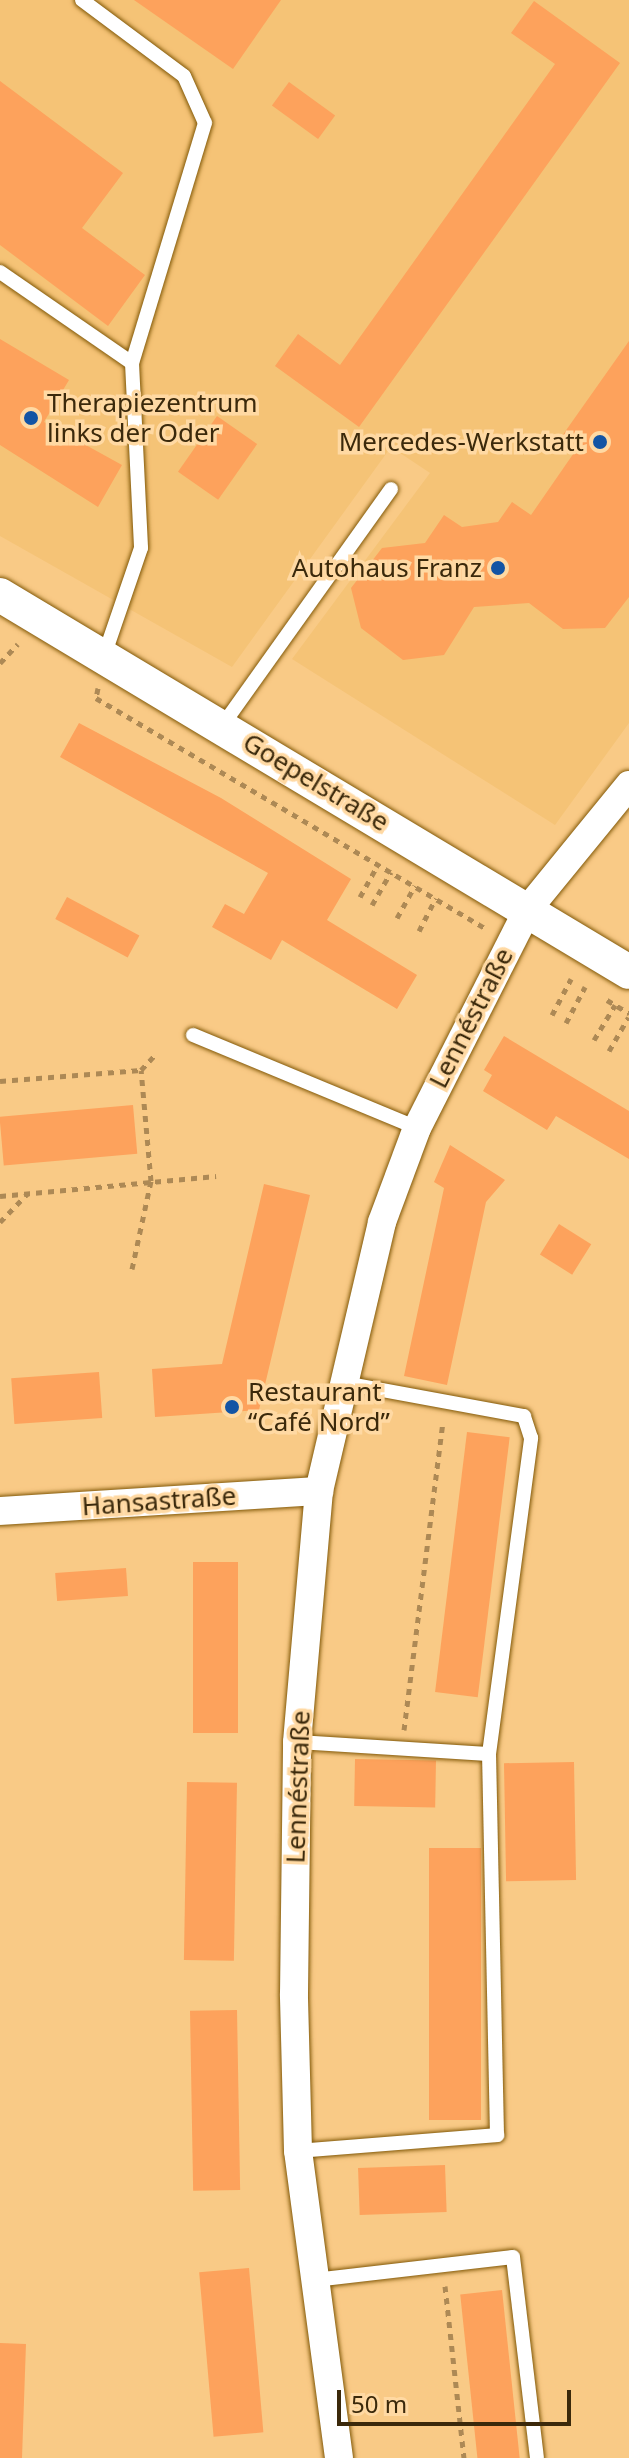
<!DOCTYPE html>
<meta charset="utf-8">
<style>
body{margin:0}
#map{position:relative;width:629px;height:2458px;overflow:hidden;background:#f9ca86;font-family:"Noto Sans",sans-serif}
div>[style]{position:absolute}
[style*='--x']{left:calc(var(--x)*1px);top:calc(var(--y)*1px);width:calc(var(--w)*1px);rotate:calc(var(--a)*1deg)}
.built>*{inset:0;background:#f5c376}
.building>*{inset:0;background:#fda25c;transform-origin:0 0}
.path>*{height:5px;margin-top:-2.5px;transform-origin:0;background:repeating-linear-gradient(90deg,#ad8955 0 6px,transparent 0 12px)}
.roads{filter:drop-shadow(0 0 2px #825908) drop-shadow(0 0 2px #825908)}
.service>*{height:14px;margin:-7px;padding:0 7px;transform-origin:7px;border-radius:7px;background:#fff}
.minor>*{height:28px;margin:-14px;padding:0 14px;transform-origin:14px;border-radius:14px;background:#fff}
.tertiary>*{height:34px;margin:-17px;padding:0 17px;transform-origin:17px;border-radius:17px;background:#fff}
.dots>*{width:22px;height:22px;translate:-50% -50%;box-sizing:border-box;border:4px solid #ffd9a3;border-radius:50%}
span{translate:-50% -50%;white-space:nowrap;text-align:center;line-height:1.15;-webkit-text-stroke:7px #ffd9a3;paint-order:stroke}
.poi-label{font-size:26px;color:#3b290b}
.left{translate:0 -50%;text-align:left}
.right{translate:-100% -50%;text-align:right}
.street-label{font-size:26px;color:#3b290b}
.scale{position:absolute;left:337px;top:2390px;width:234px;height:36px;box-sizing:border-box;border:4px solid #3b290b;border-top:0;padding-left:10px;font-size:24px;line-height:28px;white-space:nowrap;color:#3b290b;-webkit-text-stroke:6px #ffd9a3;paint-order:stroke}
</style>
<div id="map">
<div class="built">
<div style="clip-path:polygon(0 0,629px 0,629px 723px,555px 825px,292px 659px,430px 473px,391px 447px,232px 667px,0 536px)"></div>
</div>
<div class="building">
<div style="clip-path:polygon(134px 0,281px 0,233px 69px)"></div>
<div style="clip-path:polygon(534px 1px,620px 63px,359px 427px,275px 366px,298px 334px,340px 365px,555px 64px,511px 33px)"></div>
<div style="clip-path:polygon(0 81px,123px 173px,82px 228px,145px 275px,108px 326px,0 245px)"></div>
<div style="left:289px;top:82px;width:57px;height:29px;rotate:36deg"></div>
<div style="clip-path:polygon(0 339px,69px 380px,44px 422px,122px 465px,98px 507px,0 445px)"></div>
<div style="clip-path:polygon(629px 341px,629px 597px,605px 628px,563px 629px,529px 603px,474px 607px,444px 655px,403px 660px,361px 628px,351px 588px,382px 548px,425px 543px,444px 515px,462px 527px,498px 522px,512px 502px,531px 515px,578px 447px,562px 436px)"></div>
<div style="left:217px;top:416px;width:49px;height:68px;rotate:35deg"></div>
<div style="clip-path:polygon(79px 723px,221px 798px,351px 879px,327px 920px,417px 975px,397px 1009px,282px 940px,271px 960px,212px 927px,225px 904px,244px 914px,268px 873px,60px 757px)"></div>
<div style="left:67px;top:897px;width:82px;height:25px;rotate:28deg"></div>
<div style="clip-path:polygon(504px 1036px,629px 1111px,629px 1159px,556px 1116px,547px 1130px,483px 1091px,492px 1075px,484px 1070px)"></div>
<div style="left:133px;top:1105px;width:49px;height:134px;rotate:85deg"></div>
<div style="clip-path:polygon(450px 1145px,505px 1180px,486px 1202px,447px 1385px,404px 1376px,444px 1188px,434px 1182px)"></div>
<div style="clip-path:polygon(264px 1184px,310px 1195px,259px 1410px,155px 1417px,152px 1369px,222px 1364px)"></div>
<div style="left:559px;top:1224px;width:38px;height:36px;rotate:32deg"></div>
<div style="left:99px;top:1372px;width:46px;height:88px;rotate:86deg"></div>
<div style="left:467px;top:1432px;width:43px;height:262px;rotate:7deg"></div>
<div style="left:193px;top:1562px;width:45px;height:171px"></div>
<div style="left:126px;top:1568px;width:28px;height:71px;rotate:86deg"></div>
<div style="left:355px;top:1759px;width:81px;height:47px;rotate:1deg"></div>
<div style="left:574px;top:1762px;width:118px;height:70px;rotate:89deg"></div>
<div style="left:187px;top:1782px;width:50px;height:178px;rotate:1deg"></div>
<div style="left:481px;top:1848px;width:272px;height:52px;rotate:90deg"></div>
<div style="left:237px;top:2010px;width:180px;height:47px;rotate:89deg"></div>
<div style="left:445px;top:2165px;width:47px;height:87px;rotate:88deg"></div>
<div style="left:249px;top:2268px;width:165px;height:50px;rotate:85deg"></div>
<div style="left:502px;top:2290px;width:169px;height:42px;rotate:84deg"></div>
<div style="left:0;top:2343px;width:26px;height:115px;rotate:2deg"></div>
</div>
<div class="path">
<div style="--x:0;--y:663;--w:26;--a:-47"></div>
<div style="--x:98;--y:688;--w:10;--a:101"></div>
<div style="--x:96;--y:698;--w:452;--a:30.6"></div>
<div style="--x:360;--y:897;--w:37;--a:-61"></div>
<div style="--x:372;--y:905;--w:38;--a:-60"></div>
<div style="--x:397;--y:918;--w:37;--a:-61"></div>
<div style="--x:419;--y:931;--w:37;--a:-63"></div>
<div style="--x:607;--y:1000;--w:26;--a:31"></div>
<div style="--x:552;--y:1015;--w:41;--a:-62.2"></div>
<div style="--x:566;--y:1023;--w:41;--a:-62.2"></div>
<div style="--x:594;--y:1040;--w:41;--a:-59"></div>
<div style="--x:609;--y:1051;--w:39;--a:-60"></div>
<div style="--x:0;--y:1081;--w:141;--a:-4.5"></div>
<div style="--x:141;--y:1070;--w:22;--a:-47"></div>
<div style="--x:0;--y:1196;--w:217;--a:-5.3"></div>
<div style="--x:0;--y:1222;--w:39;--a:-46"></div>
<div style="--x:132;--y:1269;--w:90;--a:-77.8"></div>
<div style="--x:151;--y:1181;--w:111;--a:-95.1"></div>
<div style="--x:404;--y:1730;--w:310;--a:-82.8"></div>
<div style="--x:445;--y:2286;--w:173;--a:83.7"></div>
</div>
<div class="roads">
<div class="service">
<div style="--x:82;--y:0;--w:127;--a:36.7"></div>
<div style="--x:184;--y:76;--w:51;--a:65.9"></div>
<div style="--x:205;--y:123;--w:251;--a:106.9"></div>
<div style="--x:132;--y:363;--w:185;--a:87.2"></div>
<div style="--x:141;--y:548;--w:114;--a:108.9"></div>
<div style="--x:0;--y:272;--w:160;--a:34.6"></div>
<div style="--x:222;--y:726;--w:291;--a:-54.5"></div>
<div style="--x:193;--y:1035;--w:243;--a:22.5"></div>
<div style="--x:297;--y:1742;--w:192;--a:3.6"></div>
<div style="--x:298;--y:2151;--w:200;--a:-4.6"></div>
<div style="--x:497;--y:2135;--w:381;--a:-91.2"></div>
<div style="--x:489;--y:1754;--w:319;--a:-82.4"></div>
<div style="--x:531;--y:1438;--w:23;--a:-108"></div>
<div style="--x:524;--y:1416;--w:182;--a:-169.6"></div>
<div style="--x:315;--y:2280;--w:199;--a:-6.6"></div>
<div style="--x:513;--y:2257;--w:202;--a:83.2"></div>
</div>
<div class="minor">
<div style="--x:0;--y:1511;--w:320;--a:-3.6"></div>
<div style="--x:339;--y:2458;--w:310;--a:-97.6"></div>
<div style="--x:298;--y:2151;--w:157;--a:-91.5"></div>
<div style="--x:294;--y:1994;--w:252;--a:-89.3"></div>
<div style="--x:297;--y:1742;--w:252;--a:-85"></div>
<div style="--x:319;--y:1491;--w:276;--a:-76.8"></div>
<div style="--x:382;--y:1222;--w:100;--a:-69.6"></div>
<div style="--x:417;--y:1128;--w:246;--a:-63.1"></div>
<div style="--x:528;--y:909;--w:160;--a:-50.8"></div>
</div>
<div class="tertiary">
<div style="--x:0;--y:595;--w:733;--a:30.94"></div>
</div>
</div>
<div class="dots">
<div style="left:31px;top:418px;background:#1354a4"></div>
<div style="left:600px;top:442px;background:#1354a4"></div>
<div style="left:498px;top:568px;background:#1354a4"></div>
<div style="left:232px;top:1407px;background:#1354a4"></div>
</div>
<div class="poi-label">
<span class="left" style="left:47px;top:418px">Therapiezentrum<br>links der Oder</span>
<span class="right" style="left:584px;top:442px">Mercedes-Werkstatt</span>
<span class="right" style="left:482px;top:568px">Autohaus Franz</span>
<span class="left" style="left:248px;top:1407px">Restaurant<br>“Café Nord”</span>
</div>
<div class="street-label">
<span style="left:316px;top:782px;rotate:31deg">Goepelstraße</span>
<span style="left:471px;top:1018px;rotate:-63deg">Lennéstraße</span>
<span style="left:159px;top:1501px;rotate:-4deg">Hansastraße</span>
<span style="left:298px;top:1787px;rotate:-88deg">Lennéstraße</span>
</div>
<div class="scale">50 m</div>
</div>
